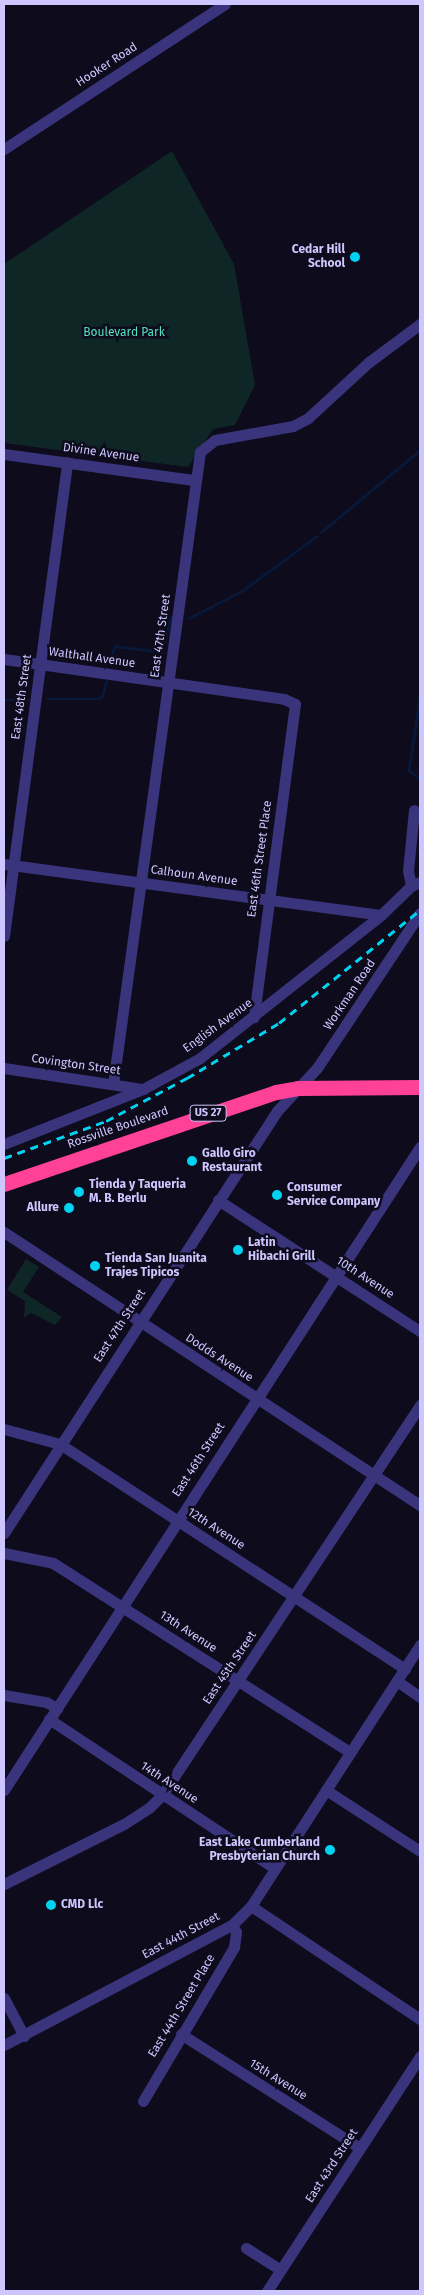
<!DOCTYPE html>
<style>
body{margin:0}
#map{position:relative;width:424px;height:2295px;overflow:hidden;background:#0e0b1c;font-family:"Fira Sans",sans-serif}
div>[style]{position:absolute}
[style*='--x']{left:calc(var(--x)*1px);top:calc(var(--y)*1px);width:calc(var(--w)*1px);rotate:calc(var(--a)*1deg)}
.green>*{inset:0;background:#0e2626}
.stream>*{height:2.5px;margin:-1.25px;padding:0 1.25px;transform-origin:1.25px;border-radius:1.25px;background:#071838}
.minor>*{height:11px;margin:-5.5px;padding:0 5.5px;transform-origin:5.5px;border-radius:5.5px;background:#39347c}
.highway>*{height:15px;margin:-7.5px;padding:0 7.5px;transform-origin:7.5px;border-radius:7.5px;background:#ff4197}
.rail>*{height:2.5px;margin-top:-1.25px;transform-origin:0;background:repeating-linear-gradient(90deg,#00d2f1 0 8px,transparent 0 14px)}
.dots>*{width:14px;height:14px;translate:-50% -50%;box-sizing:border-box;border:2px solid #0e0b1c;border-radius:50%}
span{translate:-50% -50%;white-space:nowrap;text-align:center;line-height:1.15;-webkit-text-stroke:5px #0e0b1c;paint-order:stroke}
.shield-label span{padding:1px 4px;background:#0e0b1c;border:1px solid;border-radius:4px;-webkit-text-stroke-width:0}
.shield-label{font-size:11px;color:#cec6ff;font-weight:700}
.street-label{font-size:12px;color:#cec6ff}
.poi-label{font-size:12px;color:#cec6ff;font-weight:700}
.right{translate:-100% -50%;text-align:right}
.left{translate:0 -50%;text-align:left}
.park-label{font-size:12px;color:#50e0c0}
.frame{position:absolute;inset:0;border:5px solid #cec6ff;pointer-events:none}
</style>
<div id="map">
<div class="green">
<div style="clip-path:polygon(172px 151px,234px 264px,255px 385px,235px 425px,213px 429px,188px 467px,4px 443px,4px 264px)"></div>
<div style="clip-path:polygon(26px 1259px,39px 1267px,23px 1292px,62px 1317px,55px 1325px,31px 1313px,24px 1318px,25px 1301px,7px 1290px)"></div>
</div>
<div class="stream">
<div style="--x:321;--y:532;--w:129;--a:-39.6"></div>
<div style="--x:189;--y:618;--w:59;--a:-27"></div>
<div style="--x:242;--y:591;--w:93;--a:-36.3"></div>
<div style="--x:108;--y:663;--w:18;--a:-68"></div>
<div style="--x:115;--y:646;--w:47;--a:7.3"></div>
<div style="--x:162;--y:652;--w:36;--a:-76"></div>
<div style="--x:47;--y:699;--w:51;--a:0"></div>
<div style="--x:98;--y:699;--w:5;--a:-37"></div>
<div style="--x:102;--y:696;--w:15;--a:-74"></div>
<div style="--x:420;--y:699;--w:72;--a:98.8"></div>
<div style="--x:409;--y:770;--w:14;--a:39"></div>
<div style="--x:4;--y:700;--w:24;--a:0"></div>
</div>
<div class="minor">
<div style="--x:4;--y:149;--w:264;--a:-33.3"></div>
<div style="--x:4;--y:454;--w:193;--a:7.8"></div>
<div style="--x:4;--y:659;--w:283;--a:8.1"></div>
<div style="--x:284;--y:699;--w:12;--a:24"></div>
<div style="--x:295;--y:704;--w:316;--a:97.5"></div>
<div style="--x:4;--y:864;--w:380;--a:7.7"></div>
<div style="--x:411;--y:886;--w:15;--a:-101"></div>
<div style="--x:408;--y:871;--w:61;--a:-84.4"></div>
<div style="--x:4;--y:936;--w:478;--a:-82.4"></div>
<div style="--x:4;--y:1068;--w:141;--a:8.6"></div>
<div style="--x:113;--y:1084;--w:638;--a:-82.16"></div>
<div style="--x:200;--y:452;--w:19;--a:-39"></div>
<div style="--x:215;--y:440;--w:79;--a:-10.2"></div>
<div style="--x:293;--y:426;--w:17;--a:-28"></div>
<div style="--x:308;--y:418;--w:83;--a:-42.6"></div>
<div style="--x:369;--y:362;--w:64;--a:-36.7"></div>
<div style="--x:4;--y:1144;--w:149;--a:-21.6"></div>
<div style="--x:143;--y:1089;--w:65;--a:-28.5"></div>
<div style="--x:200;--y:1058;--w:231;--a:-38.3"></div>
<div style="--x:381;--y:915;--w:42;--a:-44"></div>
<div style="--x:411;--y:886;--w:10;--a:-24"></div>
<div style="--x:218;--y:1200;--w:241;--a:33"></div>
<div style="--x:4;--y:1232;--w:498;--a:33.3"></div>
<div style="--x:4;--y:1429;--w:58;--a:15"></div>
<div style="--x:60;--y:1444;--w:412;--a:33.1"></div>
<div style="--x:4;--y:1533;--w:503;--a:-57.1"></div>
<div style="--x:277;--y:1111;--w:59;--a:-47.1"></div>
<div style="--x:317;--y:1068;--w:186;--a:-56.4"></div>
<div style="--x:4;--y:1553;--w:50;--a:11.5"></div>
<div style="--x:53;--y:1563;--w:352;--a:32.5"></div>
<div style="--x:397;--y:1681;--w:28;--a:35"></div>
<div style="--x:4;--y:1695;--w:43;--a:9.5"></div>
<div style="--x:46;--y:1702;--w:13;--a:29"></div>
<div style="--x:49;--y:1719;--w:270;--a:33.5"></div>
<div style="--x:4;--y:1790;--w:766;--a:-57.1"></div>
<div style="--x:326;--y:1790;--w:112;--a:33"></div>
<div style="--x:4;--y:1884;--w:134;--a:-26.6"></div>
<div style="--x:124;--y:1824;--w:31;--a:-33"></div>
<div style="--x:150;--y:1807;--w:17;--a:-45"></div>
<div style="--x:162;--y:1795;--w:468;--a:-56.5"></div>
<div style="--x:251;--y:1906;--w:203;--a:33.8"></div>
<div style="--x:4;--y:1998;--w:43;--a:62.2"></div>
<div style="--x:181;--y:2034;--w:212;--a:32.5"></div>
<div style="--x:4;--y:2045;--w:258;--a:-27.8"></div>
<div style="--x:232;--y:1925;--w:27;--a:-45"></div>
<div style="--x:251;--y:1906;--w:311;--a:-57.1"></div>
<div style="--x:143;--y:2101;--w:179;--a:-59.4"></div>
<div style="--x:234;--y:1947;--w:15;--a:-82"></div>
<div style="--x:236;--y:1932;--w:8;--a:-120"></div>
<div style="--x:246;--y:2248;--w:41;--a:32.2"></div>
<div style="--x:267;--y:2291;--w:280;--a:-56.9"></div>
</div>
<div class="highway">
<div style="--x:4;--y:1184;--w:287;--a:-18.7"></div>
<div style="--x:276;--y:1092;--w:22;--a:-10"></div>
<div style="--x:298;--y:1088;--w:122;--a:-0.5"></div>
</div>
<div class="rail">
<div style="--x:4;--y:1158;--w:109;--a:-19.9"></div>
<div style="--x:106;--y:1121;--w:92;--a:-28"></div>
<div style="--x:187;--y:1078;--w:107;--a:-30.9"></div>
<div style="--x:279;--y:1023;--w:181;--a:-38.7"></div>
</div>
<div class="dots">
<div style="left:355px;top:257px;background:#00d2f1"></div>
<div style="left:192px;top:1161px;background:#00d2f1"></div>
<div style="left:79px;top:1192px;background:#00d2f1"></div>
<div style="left:277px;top:1195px;background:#00d2f1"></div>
<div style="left:69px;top:1208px;background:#00d2f1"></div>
<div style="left:238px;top:1250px;background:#00d2f1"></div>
<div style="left:95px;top:1266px;background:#00d2f1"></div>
<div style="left:330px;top:1850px;background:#00d2f1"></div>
<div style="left:51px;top:1905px;background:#00d2f1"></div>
</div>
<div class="shield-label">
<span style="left:208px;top:1113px">US 27</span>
</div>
<div class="street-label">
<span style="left:107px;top:65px;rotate:-33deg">Hooker Road</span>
<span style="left:101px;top:453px;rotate:8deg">Divine Avenue</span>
<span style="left:161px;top:636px;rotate:-82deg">East 47th Street</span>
<span style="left:92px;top:658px;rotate:8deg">Walthall Avenue</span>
<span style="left:22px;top:697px;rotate:-82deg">East 48th Street</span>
<span style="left:260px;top:859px;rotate:-82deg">East 46th Street Place</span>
<span style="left:194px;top:876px;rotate:8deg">Calhoun Avenue</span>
<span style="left:350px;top:995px;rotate:-56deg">Workman Road</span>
<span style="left:218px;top:1026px;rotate:-36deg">English Avenue</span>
<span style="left:76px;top:1065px;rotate:8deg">Covington Street</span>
<span style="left:118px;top:1128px;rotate:-19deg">Rossville Boulevard</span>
<span style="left:365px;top:1278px;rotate:33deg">10th Avenue</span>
<span style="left:120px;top:1326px;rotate:-57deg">East 47th Street</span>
<span style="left:219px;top:1358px;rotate:33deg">Dodds Avenue</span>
<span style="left:199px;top:1460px;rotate:-57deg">East 46th Street</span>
<span style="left:216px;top:1529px;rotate:33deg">12th Avenue</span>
<span style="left:188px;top:1632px;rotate:33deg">13th Avenue</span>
<span style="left:230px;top:1668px;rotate:-56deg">East 45th Street</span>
<span style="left:169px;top:1783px;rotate:33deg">14th Avenue</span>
<span style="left:181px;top:1936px;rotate:-28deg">East 44th Street</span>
<span style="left:182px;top:2006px;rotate:-59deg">East 44th Street Place</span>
<span style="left:278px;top:2080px;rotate:32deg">15th Avenue</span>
<span style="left:332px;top:2166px;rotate:-57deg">East 43rd Street</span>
</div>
<div class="poi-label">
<span class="right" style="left:345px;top:257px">Cedar Hill<br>School</span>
<span class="left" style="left:202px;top:1161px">Gallo Giro<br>Restaurant</span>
<span class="left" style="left:89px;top:1192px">Tienda y Taqueria<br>M. B. Berlu</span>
<span class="left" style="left:287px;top:1195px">Consumer<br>Service Company</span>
<span class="right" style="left:59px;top:1208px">Allure</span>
<span class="left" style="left:248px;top:1250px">Latin<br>Hibachi Grill</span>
<span class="left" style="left:105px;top:1266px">Tienda San Juanita<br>Trajes Tipicos</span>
<span class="right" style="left:320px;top:1850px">East Lake Cumberland<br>Presbyterian Church</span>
<span class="left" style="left:61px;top:1905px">CMD Llc</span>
</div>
<div class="park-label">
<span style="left:124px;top:333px">Boulevard Park</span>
</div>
<div class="frame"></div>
</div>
